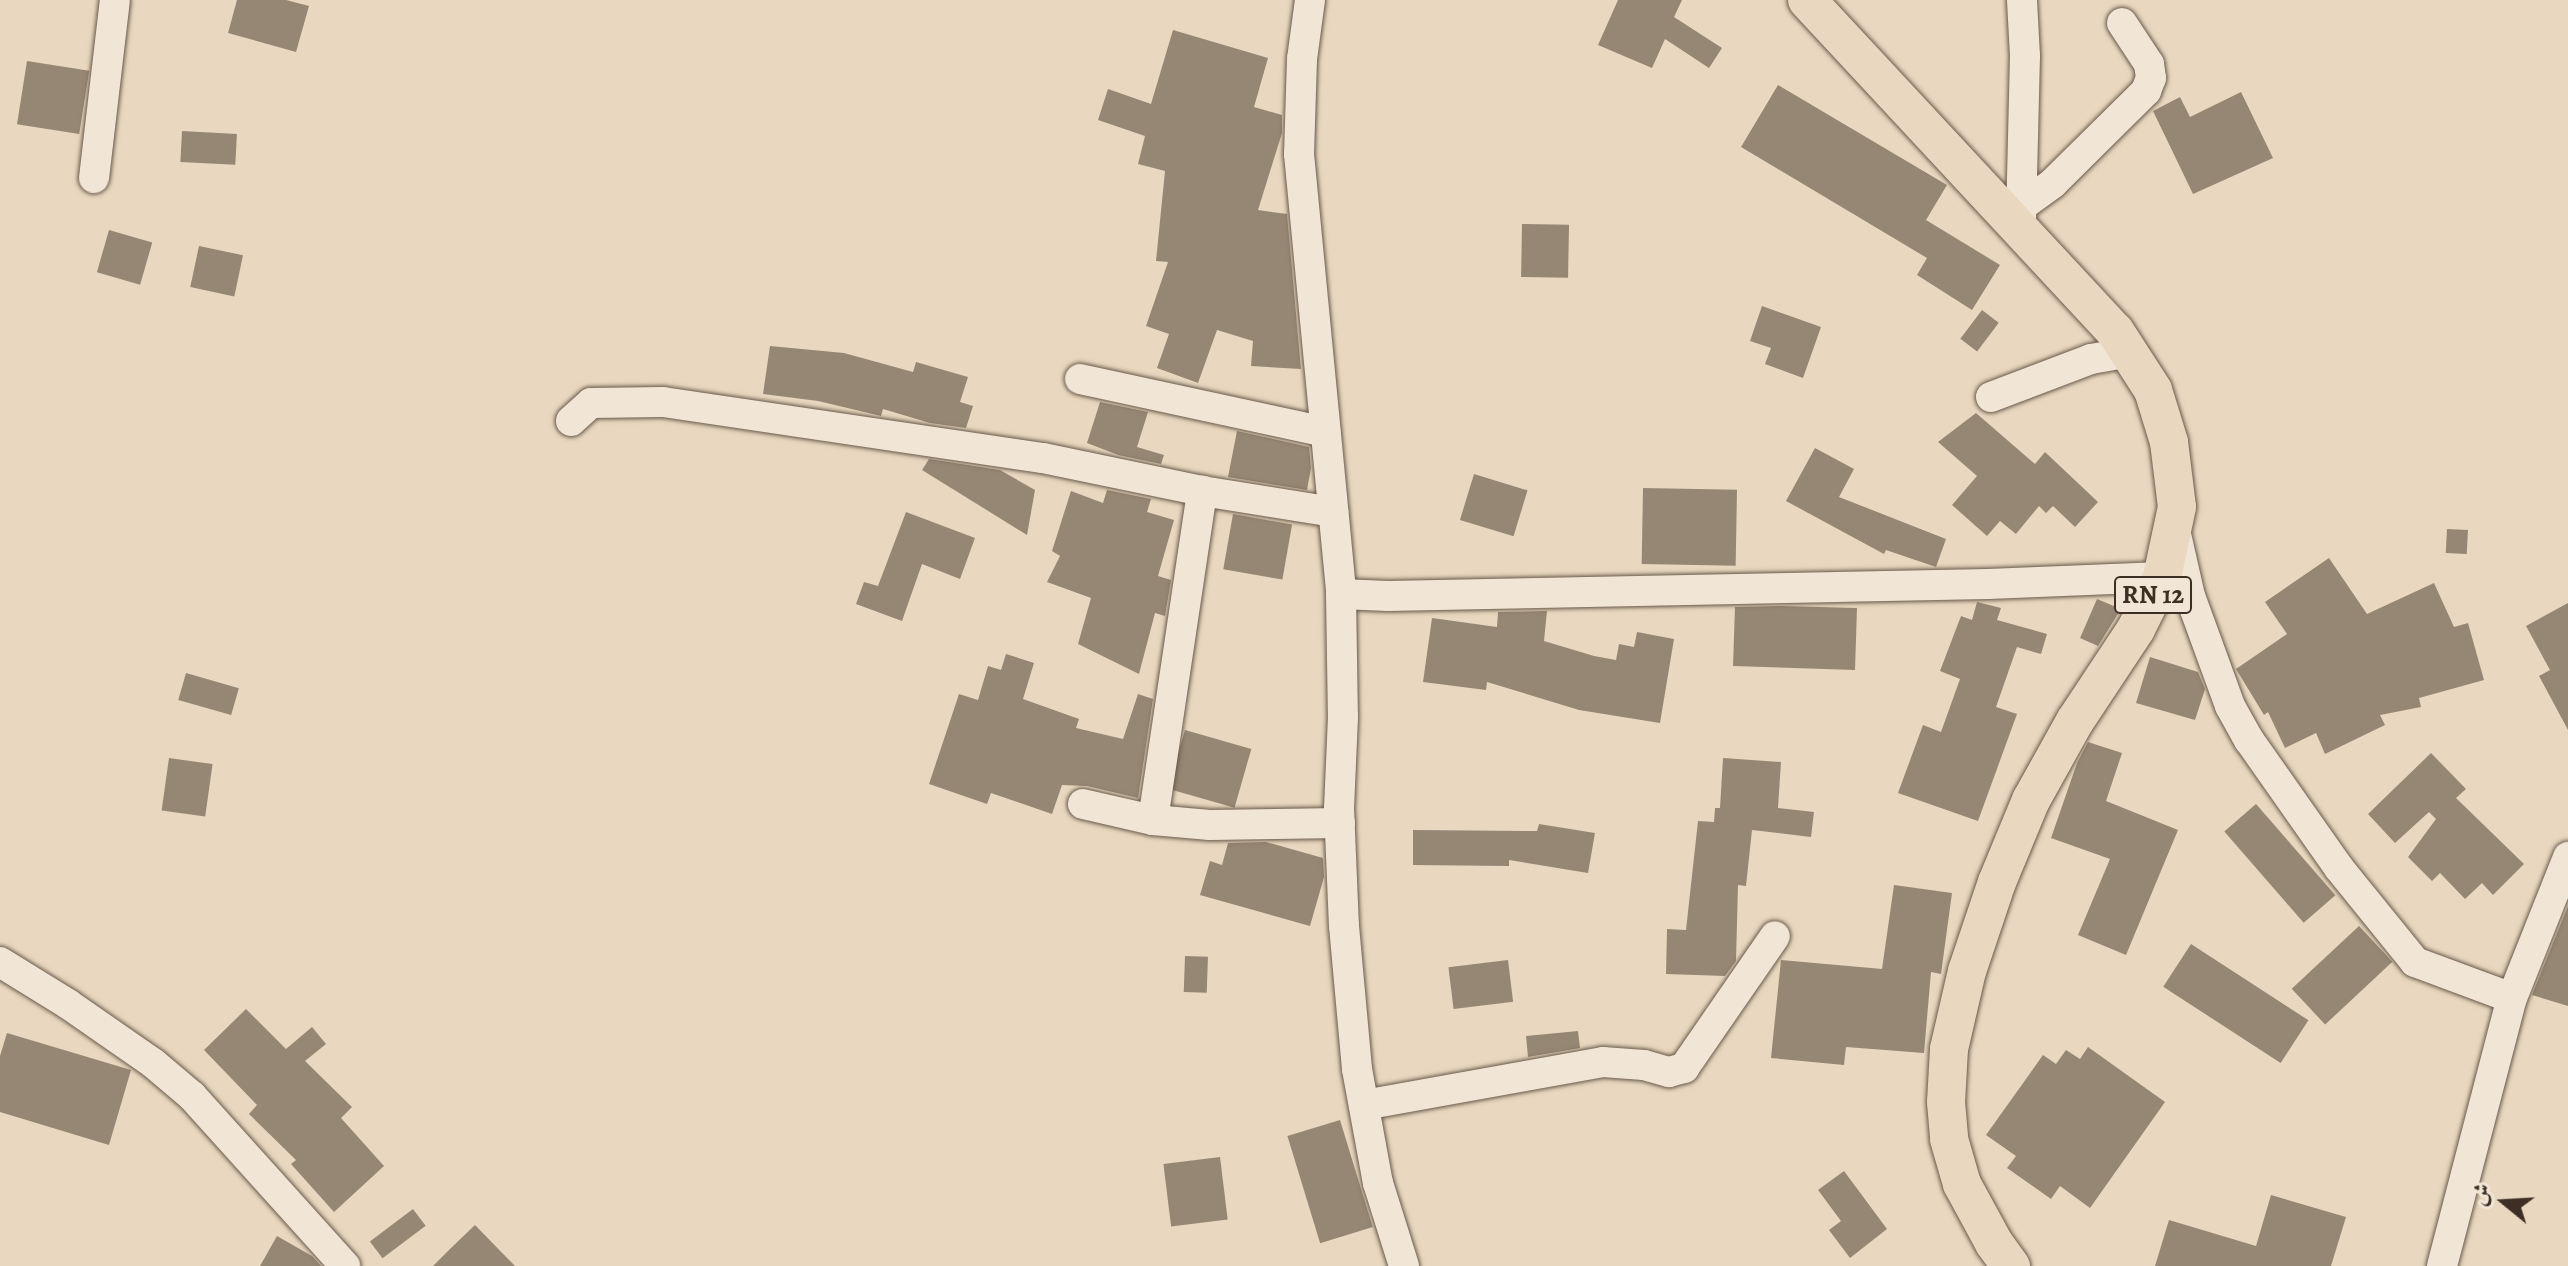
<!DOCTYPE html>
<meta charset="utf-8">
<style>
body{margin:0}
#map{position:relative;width:2568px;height:1266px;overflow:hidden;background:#e9d8bf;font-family:Alegreya,Amiri,serif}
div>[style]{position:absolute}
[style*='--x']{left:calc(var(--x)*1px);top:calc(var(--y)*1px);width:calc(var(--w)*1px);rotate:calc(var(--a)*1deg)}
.building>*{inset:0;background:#968774;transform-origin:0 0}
.roads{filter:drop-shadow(0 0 2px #68594a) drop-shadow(0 0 2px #68594a)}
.minor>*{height:30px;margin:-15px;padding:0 15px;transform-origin:15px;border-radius:15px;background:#f1e6d5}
.major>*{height:38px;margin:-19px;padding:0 19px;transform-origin:19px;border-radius:19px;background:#e9d8bf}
span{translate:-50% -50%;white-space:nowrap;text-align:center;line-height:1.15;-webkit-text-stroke:8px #f1e6d5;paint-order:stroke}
.shield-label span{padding:2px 6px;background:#f1e6d5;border:2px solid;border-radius:6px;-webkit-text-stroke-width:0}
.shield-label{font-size:26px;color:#3d2f23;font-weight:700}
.north{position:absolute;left:2464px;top:1162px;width:80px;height:80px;-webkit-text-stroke:6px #f1e6d5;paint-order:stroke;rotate:288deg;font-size:22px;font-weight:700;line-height:32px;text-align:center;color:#3d2f23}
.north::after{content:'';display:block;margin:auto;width:28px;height:36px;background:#3d2f23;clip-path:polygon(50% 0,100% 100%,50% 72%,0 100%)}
</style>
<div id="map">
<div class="building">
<div style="clip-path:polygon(237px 0,286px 0,309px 6px,296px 52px,228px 33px)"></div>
<div style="clip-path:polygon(1618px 0,1682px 0,1674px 17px,1722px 48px,1709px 68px,1665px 39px,1652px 68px,1598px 45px)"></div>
<div style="clip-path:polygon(1173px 30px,1268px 58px,1254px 107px,1282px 115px,1282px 133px,1258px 210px,1287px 214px,1301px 369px,1251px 366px,1253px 341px,1217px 330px,1198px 383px,1157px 368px,1169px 334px,1146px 326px,1168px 262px,1156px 261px,1165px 171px,1138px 164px,1145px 136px,1098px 120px,1108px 89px,1151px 104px)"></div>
<div style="left:27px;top:61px;width:63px;height:64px;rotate:9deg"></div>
<div style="clip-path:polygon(1778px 85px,1947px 185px,1926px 220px,2000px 265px,1972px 310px,1917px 275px,1927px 258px,1741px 147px)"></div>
<div style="clip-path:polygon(2241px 92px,2273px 158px,2193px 194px,2153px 111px,2180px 97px,2190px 117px)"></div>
<div style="left:182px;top:131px;width:55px;height:31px;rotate:3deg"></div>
<div style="left:1522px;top:224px;width:47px;height:53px;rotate:1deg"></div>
<div style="left:109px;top:230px;width:45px;height:44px;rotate:16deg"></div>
<div style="left:199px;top:246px;width:45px;height:42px;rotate:12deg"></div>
<div style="clip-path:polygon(1762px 306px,1821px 327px,1803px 378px,1765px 364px,1771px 348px,1750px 341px)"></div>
<div style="left:1982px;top:310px;width:21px;height:36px;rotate:37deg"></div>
<div style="clip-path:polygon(770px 346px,844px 353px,913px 372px,916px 362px,968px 377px,960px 402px,973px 406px,966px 428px,930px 423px,883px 409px,881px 416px,818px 401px,763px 394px)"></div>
<div style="clip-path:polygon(1100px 402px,1148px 412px,1137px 447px,1164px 455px,1161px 464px,1118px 455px,1087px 443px)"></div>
<div style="clip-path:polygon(1976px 413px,2035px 464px,2045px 452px,2098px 502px,2075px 527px,2053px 506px,2046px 513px,2039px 506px,2016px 534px,2000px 521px,1987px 536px,1952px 505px,1977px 476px,1938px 442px)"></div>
<div style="clip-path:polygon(1237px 431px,1309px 447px,1311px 468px,1307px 490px,1228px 477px)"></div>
<div style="clip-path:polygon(1815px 448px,1854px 469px,1839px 497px,1946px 539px,1936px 567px,1886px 550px,1884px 554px,1786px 501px)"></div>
<div style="clip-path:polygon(929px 459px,1000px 470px,1035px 490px,1027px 535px,922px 470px)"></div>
<div style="left:1474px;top:474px;width:56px;height:48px;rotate:17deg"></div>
<div style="left:1643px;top:488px;width:94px;height:76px;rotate:1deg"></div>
<div style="clip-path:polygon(1107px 490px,1151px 499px,1147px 512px,1174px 520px,1158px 576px,1171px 580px,1165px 616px,1155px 613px,1139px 674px,1078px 644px,1091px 598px,1047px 582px,1060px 556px,1052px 551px,1071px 491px,1103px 503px)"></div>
<div style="clip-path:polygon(906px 512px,975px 538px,960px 579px,922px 564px,902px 621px,856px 604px,864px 582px,878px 586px)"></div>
<div style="left:1233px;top:514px;width:60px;height:56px;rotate:10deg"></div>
<div style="left:2447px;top:529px;width:21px;height:24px;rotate:3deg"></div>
<div style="clip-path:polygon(2329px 558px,2367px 614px,2434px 583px,2454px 627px,2468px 623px,2484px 680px,2419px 698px,2421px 707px,2380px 715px,2385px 725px,2325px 754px,2316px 733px,2285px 748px,2268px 712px,2264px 715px,2236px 669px,2287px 634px,2265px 602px)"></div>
<div style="clip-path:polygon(2097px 599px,2121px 609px,2098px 646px,2080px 638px)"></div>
<div style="clip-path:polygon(1977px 602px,2001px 608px,1997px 620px,2047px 634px,2041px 654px,2017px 647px,1996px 707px,2017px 714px,1978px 821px,1898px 793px,1923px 725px,1941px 732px,1960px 679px,1940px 671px,1961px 616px,1972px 620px)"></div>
<div style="clip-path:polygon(2568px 603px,2568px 730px,2539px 676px,2550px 670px,2526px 626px)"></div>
<div style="clip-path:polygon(1783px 606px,1857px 608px,1855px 670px,1733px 666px,1735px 607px)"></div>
<div style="clip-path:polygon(1547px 611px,1544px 641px,1594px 656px,1616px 660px,1619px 644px,1634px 647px,1637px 632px,1674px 639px,1660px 723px,1579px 710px,1487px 682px,1486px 690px,1423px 682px,1432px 618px,1497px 627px,1498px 612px)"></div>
<div style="clip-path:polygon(1006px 654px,1034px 663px,1023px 699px,1079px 719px,1076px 728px,1123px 739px,1138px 694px,1153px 699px,1138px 798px,1087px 786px,1062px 785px,1052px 814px,991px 793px,987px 804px,929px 784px,959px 694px,978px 700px,988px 666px,1001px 670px)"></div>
<div style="clip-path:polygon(2150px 657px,2198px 672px,2205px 689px,2195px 720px,2136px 703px)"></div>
<div style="left:186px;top:673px;width:55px;height:28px;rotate:16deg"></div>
<div style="left:1185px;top:730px;width:69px;height:61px;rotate:16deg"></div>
<div style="clip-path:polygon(2088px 742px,2122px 753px,2106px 801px,2178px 830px,2126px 955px,2078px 935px,2110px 859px,2051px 838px,2077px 763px)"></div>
<div style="clip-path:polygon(2431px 753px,2466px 789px,2456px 798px,2524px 864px,2493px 895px,2482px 883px,2465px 899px,2440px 873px,2432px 881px,2408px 857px,2436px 819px,2429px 812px,2395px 843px,2368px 814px)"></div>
<div style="left:169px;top:758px;width:44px;height:53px;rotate:8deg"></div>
<div style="clip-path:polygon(1723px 758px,1781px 762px,1778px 808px,1814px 812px,1811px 837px,1752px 830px,1746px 886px,1738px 885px,1736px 961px,1725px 976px,1666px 974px,1667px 929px,1686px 930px,1698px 821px,1714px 822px,1715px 808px,1720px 808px)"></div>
<div style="left:2256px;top:804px;width:121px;height:42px;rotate:49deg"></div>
<div style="clip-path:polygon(1539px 824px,1595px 833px,1588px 873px,1509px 860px,1509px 866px,1413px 865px,1413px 830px,1537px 831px)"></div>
<div style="clip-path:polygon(1266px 842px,1323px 858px,1324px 877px,1310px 926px,1200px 895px,1210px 861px,1222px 865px,1228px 843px)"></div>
<div style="clip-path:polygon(1894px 885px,1952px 893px,1941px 974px,1931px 972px,1924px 1053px,1846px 1047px,1844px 1065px,1771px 1058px,1781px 960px,1882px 969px)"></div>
<div style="clip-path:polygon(2568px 906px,2568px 1006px,2532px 995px)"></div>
<div style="left:2359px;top:926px;width:49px;height:92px;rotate:47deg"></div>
<div style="left:2191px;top:944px;width:140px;height:51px;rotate:33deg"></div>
<div style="left:1185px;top:956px;width:23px;height:36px;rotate:2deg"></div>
<div style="left:1508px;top:960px;width:42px;height:60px;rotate:83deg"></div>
<div style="clip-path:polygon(246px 1009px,286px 1049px,312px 1027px,326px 1044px,305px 1061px,352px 1107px,341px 1118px,384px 1166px,334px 1212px,291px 1164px,296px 1160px,249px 1114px,257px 1105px,204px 1050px)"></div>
<div style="clip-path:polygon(1578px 1031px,1580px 1048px,1528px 1057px,1526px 1036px)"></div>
<div style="clip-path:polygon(7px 1033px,131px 1070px,109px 1145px,0 1112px,0 1056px)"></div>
<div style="clip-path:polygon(2088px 1047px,2165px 1102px,2090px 1208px,2060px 1186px,2051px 1199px,2007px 1168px,2016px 1156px,1986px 1135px,2043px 1055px,2056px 1064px,2066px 1050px,2080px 1059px)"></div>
<div style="left:1340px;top:1120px;width:112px;height:55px;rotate:73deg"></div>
<div style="left:1220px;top:1157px;width:63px;height:57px;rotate:83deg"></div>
<div style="clip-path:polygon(1844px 1171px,1887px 1229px,1850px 1258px,1829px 1230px,1841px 1221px,1818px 1190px)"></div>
<div style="clip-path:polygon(2271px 1195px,2346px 1217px,2331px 1266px,2155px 1266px,2169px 1220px,2256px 1246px)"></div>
<div style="left:413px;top:1209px;width:21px;height:54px;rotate:53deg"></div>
<div style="clip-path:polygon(475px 1225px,515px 1266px,433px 1266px,451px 1248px)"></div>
<div style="clip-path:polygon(277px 1236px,312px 1256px,321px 1266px,260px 1266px)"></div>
</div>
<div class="roads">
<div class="minor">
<div style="--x:1310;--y:0;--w:60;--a:97.7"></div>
<div style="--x:1302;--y:59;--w:95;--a:91.8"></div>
<div style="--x:1299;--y:154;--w:442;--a:84.5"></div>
<div style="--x:1341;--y:594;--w:123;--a:89.1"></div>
<div style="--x:1343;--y:717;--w:91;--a:92.5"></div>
<div style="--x:1339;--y:808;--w:118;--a:87.6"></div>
<div style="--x:1344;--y:926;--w:144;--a:84.8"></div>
<div style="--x:1357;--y:1069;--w:116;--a:79.6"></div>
<div style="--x:1378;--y:1183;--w:87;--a:72.6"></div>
<div style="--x:94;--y:178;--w:179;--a:-83.3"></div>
<div style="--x:2023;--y:205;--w:37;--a:-36"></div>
<div style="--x:2053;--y:183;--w:131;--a:-44.7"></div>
<div style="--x:2146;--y:91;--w:14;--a:-69"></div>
<div style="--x:2151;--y:78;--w:14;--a:-98"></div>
<div style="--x:2149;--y:64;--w:49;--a:-123.4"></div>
<div style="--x:2021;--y:219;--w:163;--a:-88.6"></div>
<div style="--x:2025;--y:56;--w:56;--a:-93.1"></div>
<div style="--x:1080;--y:379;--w:251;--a:12.2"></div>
<div style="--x:1991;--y:397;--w:107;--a:-20.8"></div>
<div style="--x:2091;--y:359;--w:40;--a:-10"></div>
<div style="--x:571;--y:421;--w:27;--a:-42"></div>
<div style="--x:591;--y:403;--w:72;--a:-0.8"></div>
<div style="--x:663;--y:402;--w:384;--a:8.4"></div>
<div style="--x:1043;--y:458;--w:162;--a:11.7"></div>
<div style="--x:1202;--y:491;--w:133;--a:9.1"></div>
<div style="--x:2175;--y:530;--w:68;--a:77.2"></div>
<div style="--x:2190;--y:596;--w:117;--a:70"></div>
<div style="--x:2230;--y:706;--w:39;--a:61"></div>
<div style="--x:2249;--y:740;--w:156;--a:54.9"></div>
<div style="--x:2339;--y:868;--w:121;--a:51"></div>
<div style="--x:2415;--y:962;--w:103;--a:20.4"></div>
<div style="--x:1341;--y:594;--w:47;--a:2.4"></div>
<div style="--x:1388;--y:596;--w:600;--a:-1.15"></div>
<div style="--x:1988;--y:584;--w:174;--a:-2.3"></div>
<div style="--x:1083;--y:804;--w:72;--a:12.9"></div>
<div style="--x:1153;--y:820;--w:57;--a:5"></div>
<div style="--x:1210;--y:825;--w:130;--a:-0.9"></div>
<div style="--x:1153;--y:820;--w:333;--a:-81.5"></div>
<div style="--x:0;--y:962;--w:80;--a:31.7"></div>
<div style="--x:68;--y:1004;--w:103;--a:34.8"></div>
<div style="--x:153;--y:1063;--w:51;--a:40.2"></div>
<div style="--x:192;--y:1096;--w:229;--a:48"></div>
<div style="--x:1364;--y:1105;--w:243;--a:-10.2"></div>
<div style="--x:1603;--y:1062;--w:41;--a:4.2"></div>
<div style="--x:1644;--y:1065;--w:26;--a:16"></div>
<div style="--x:1669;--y:1072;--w:16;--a:-15"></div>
<div style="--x:1684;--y:1068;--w:160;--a:-55.4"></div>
<div style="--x:2442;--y:1266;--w:277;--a:-75.4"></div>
<div style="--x:2512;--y:998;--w:152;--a:-68.3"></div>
</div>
<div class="major">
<div style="--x:1807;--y:0;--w:452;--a:47.1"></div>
<div style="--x:2115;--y:331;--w:70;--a:57.2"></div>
<div style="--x:2153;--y:390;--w:54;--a:72.9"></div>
<div style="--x:2169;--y:442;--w:65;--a:83"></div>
<div style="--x:2177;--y:507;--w:72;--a:102.1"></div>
<div style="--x:2162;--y:577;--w:58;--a:116.6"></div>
<div style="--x:2136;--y:629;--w:110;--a:123.5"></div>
<div style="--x:2075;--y:721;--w:90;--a:119.1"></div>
<div style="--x:2031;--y:800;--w:89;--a:112.5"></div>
<div style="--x:1997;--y:882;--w:94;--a:108.6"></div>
<div style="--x:1967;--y:971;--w:80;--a:103"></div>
<div style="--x:1949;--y:1049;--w:53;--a:93.2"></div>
<div style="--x:1946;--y:1102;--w:37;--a:85"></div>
<div style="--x:1949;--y:1139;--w:47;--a:73.9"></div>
<div style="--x:1962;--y:1184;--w:67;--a:61.5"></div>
<div style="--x:1994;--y:1243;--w:29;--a:54"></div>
</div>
</div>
<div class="shield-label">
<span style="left:2153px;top:595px">RN 12</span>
</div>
<div class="north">ش</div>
</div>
